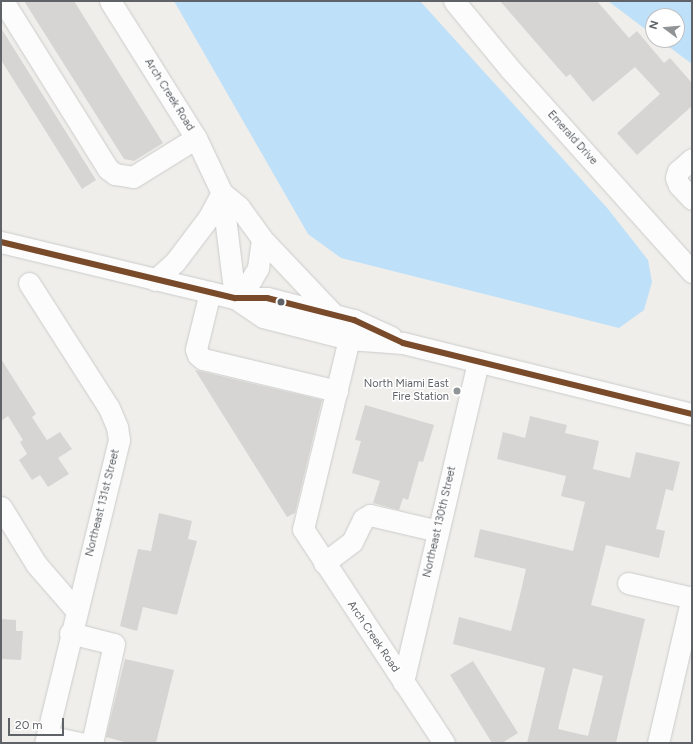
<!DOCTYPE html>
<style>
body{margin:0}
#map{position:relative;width:693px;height:744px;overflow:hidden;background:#efeeea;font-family:Figtree,sans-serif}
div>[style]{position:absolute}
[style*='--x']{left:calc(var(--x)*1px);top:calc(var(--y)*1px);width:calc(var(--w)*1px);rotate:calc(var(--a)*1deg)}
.water>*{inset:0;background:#bfe0f9}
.building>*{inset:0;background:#d6d5d3}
.roads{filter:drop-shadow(0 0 1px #cbcccc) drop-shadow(0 0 1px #cbcccc)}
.minor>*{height:21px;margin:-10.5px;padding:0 10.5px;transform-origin:10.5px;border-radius:10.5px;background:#fdfcfc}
.bus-1>*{height:6px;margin:-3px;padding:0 3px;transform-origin:3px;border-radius:3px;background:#7a4b2a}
.dots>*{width:11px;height:11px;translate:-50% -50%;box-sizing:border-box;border:2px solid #fff;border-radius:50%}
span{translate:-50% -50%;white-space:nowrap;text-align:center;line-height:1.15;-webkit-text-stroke:3px #fff;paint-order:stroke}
.street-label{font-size:11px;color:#5f6368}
.poi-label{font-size:11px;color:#5f6368}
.right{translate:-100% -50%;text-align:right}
.frame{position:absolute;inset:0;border:2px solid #5f6368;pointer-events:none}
.north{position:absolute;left:645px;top:8px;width:40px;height:40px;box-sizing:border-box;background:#fff;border:1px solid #bfc1c3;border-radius:50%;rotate:286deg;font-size:11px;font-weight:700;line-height:16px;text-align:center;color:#5f6368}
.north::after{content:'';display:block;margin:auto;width:14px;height:18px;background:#919496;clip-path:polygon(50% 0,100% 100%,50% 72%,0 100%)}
.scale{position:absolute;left:8px;top:718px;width:56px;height:18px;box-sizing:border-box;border:2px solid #5f6368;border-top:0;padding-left:5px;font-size:12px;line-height:14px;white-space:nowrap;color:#5f6368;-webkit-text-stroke:3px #fff;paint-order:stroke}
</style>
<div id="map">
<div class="water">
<div style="clip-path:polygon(174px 1px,420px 1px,608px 209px,648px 260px,652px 282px,644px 310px,619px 328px,341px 258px,308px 234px)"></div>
<div style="clip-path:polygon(608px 1px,692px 1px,692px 64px,660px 40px,677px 40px,677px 16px,653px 16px,653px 35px)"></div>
</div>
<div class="building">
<div style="clip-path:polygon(24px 1px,74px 1px,163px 143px,134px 161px,124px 159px)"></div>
<div style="clip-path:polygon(500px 1px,597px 1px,629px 38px,637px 31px,664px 63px,670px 58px,692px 83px,692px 106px,637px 155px,617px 133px,660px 94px,635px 67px,593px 102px,570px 74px,566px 77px)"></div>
<div style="clip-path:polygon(1px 28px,96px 180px,82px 189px,1px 60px)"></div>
<div style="clip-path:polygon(1px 359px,36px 414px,32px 417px,47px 440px,60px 432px,72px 449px,58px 458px,69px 474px,48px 487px,40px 475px,32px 480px,19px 460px,27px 454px,20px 442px,23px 440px,8px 416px,1px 421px)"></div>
<div style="clip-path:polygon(195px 370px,322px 400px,295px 513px,287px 517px)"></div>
<div style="clip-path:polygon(365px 405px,434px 425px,423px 462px,419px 461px,408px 500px,403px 498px,399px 510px,373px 503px,380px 481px,352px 473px,361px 441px,355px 440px)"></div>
<div style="clip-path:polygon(evenodd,530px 416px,567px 425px,565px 433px,599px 441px,593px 469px,630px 478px,636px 452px,680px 462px,673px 491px,666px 489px,656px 529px,665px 531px,659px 558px,606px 545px,591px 605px,645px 619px,616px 743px,527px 743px,545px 668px,453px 644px,459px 617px,511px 631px,520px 595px,526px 569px,474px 557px,480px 529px,573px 551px,585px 502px,561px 496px,566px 476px,497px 459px,503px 432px,525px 438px,530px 416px,573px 668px,603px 676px,588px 736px,558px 729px,573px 668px)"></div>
<div style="clip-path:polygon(159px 513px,192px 521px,188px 539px,197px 541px,177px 615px,143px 607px,137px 631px,120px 626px,138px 549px,151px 551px)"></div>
<div style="clip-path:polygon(1px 619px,16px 620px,16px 631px,23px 631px,21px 660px,1px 659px)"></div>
<div style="clip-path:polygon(125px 659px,174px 670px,156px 743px,128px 743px,106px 737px)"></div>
<div style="clip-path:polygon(473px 661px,518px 733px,502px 743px,492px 743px,450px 675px)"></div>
</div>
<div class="roads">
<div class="minor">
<div style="--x:3;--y:1;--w:198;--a:58"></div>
<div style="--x:108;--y:169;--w:9;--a:36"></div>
<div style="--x:115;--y:174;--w:18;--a:9"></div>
<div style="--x:133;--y:177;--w:74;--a:-31.8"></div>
<div style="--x:110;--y:1;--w:162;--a:57.9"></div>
<div style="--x:196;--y:138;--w:61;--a:64.7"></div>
<div style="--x:222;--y:193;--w:106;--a:82.9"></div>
<div style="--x:454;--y:1;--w:88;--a:50.5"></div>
<div style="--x:510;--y:69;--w:273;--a:48.1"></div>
<div style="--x:692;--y:159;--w:18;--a:139"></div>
<div style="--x:678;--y:171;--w:7;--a:106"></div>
<div style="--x:676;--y:178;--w:8;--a:67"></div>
<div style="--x:679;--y:185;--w:19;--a:47"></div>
<div style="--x:222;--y:193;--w:22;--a:39"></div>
<div style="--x:239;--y:207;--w:39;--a:54"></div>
<div style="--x:262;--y:239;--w:105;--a:46.5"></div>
<div style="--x:1;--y:242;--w:241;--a:13.5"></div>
<div style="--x:235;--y:298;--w:32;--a:0"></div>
<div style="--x:267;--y:298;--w:90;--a:14.2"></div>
<div style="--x:354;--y:320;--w:41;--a:24.7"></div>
<div style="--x:155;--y:280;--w:27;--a:-42"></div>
<div style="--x:175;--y:262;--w:56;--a:-52.9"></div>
<div style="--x:209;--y:217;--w:27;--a:-62"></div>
<div style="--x:29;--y:283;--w:148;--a:57.4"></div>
<div style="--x:109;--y:408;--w:21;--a:67"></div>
<div style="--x:117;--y:427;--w:13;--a:81"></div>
<div style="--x:119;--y:440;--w:312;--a:103.7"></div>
<div style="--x:210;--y:292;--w:59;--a:103.8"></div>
<div style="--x:196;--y:349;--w:6;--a:72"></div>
<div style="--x:198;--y:355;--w:6;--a:39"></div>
<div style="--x:203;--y:359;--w:138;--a:13.4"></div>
<div style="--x:235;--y:298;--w:34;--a:34"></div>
<div style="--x:263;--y:317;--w:89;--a:14.3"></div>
<div style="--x:349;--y:339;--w:54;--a:4.2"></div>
<div style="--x:403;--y:343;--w:298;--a:13.8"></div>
<div style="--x:235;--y:298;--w:24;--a:-48"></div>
<div style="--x:251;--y:280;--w:14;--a:-60"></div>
<div style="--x:258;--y:268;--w:29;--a:-82"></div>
<div style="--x:349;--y:339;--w:195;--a:103.6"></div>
<div style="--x:303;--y:529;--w:256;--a:56.6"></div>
<div style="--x:1;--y:507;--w:67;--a:58.4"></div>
<div style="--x:36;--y:564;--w:61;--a:49"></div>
<div style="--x:324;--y:563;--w:35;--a:-37"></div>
<div style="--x:352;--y:542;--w:25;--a:-64"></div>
<div style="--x:363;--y:519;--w:8;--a:-30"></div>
<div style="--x:370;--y:515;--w:70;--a:13.2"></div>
<div style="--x:628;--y:583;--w:66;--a:13.2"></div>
<div style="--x:70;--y:633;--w:45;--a:14"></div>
<div style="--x:114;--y:644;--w:101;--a:102.5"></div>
<div style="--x:403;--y:682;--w:329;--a:-76.8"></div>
<div style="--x:47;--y:736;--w:35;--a:12"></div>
<div style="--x:658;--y:743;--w:150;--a:-76.9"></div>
</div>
</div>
<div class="bus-1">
<div style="--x:1;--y:242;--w:241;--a:13.5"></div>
<div style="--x:235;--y:298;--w:32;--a:0"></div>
<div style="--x:267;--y:298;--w:90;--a:14.2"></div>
<div style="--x:354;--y:320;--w:54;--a:25.1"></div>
<div style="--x:403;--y:343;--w:298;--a:13.8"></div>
</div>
<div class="dots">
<div style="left:281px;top:302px;background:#5f6368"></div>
<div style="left:457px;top:391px;background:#919496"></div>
</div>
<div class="street-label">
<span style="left:169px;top:95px;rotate:58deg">Arch Creek Road</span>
<span style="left:572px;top:138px;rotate:48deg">Emerald Drive</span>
<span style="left:103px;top:503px;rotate:-76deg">Northeast 131st Street</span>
<span style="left:440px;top:522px;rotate:-77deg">Northeast 130th Street</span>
<span style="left:373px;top:637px;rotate:56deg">Arch Creek Road</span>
</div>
<div class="poi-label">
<span class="right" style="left:449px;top:391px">North Miami East<br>Fire Station</span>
</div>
<div class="frame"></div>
<div class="north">N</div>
<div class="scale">20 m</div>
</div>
